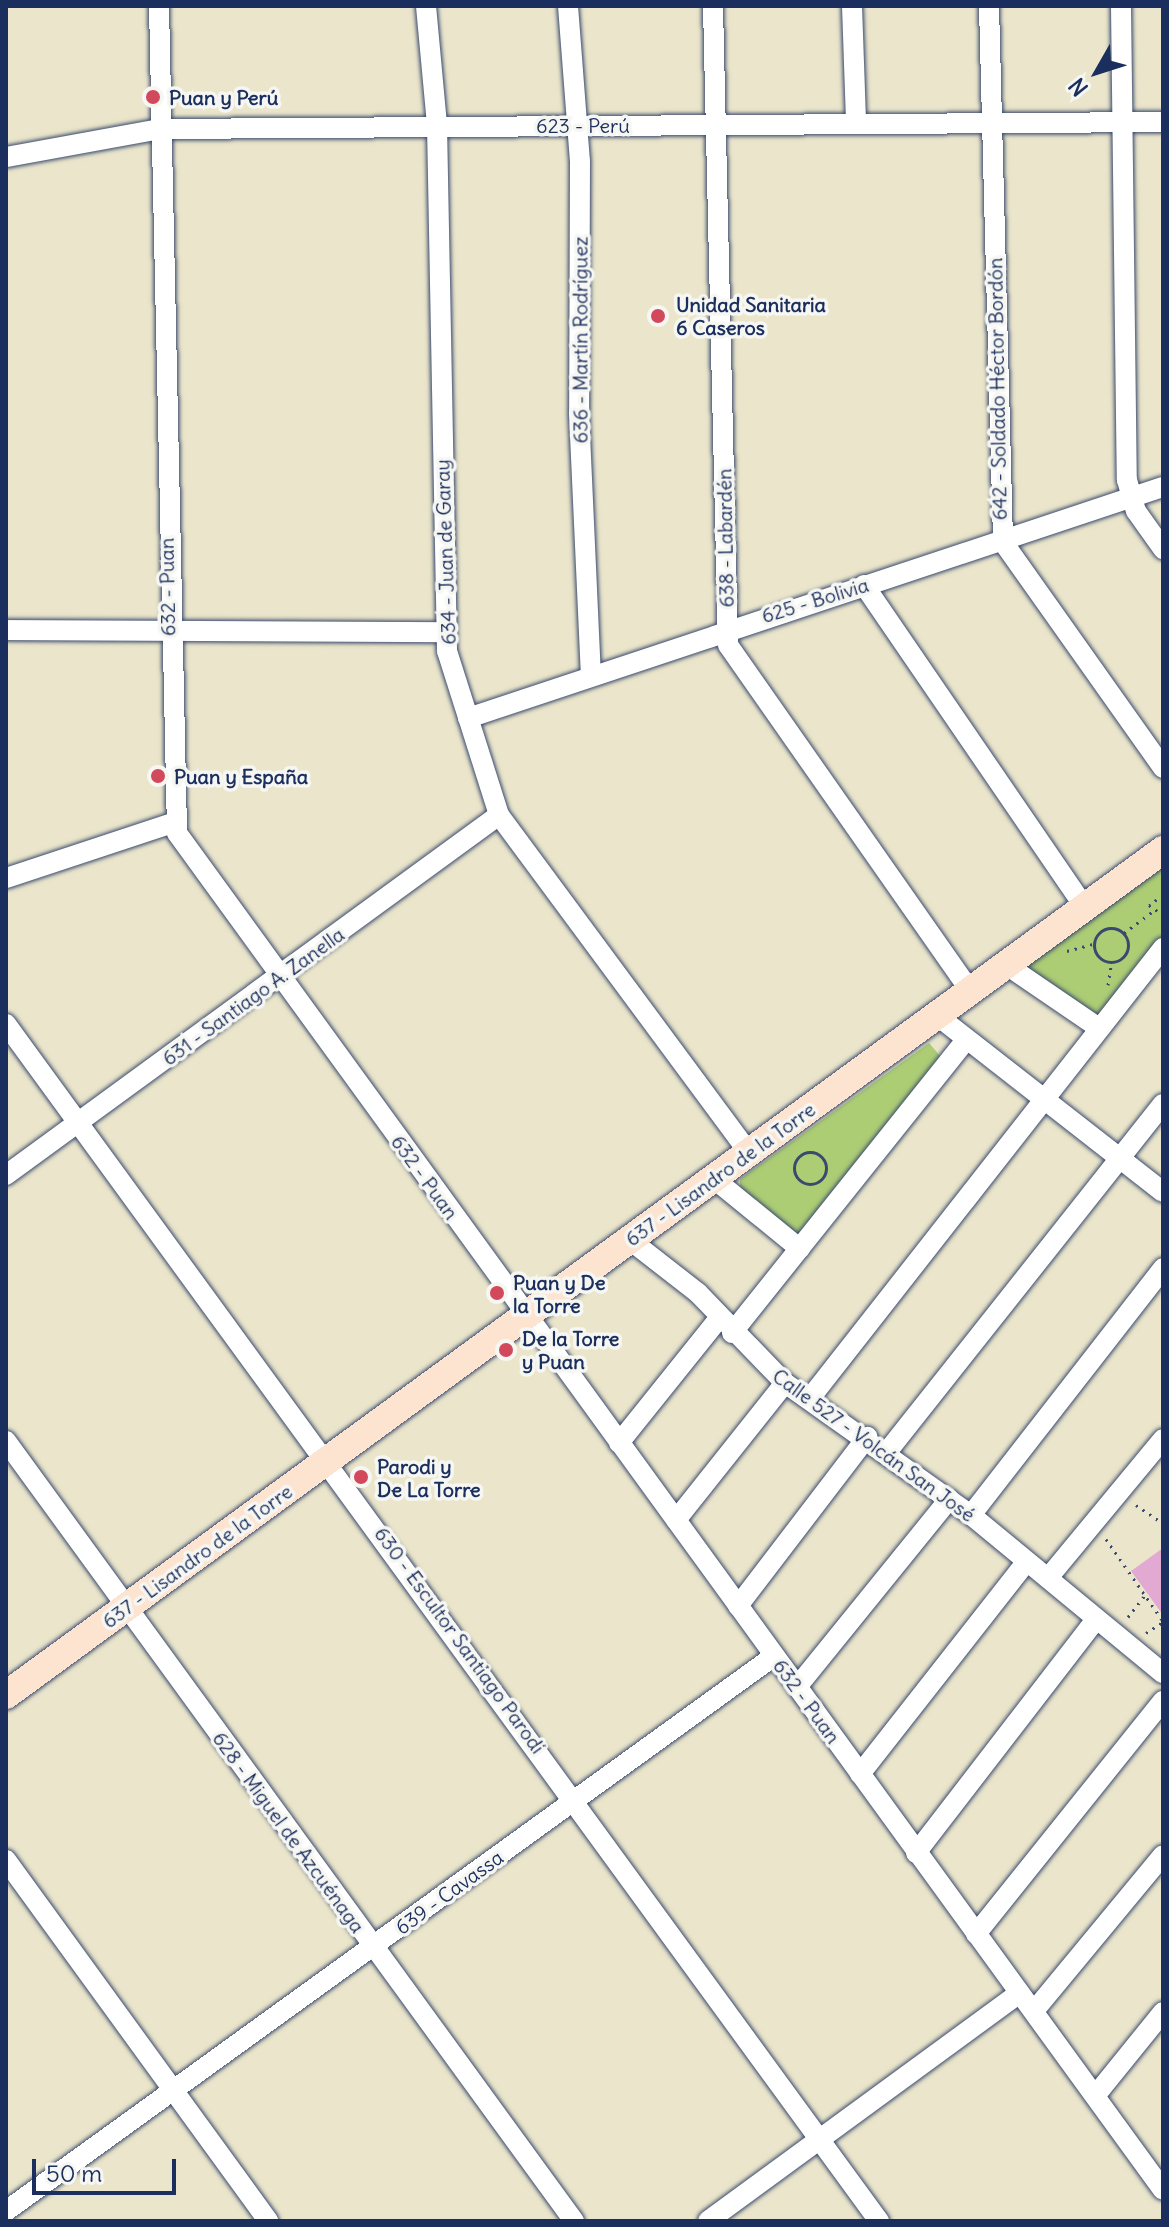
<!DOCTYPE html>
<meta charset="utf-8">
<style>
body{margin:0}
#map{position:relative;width:1169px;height:2227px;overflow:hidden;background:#ebe6cb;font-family:Delius,sans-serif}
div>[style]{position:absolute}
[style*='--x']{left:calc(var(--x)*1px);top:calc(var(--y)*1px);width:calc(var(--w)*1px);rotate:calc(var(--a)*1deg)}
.green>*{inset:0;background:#adcd75}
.building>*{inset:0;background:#e2aad3}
.path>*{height:3px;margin-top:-1.5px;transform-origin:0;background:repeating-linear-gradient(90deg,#3a4a6e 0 2px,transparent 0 8px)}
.path>.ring{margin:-1.5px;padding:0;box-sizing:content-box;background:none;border:3px solid #3a4a6e;border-radius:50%}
.roads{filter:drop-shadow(0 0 2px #3a4a6e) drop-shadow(0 0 2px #3a4a6e)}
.street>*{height:20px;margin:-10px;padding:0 10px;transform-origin:10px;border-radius:10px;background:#fff}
.secondary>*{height:28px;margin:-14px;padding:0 14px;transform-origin:14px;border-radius:14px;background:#fde4d1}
.dots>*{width:22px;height:22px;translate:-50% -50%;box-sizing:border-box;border:4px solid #f6f6f2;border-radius:50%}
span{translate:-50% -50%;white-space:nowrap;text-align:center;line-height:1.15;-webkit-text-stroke:7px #f6f6f2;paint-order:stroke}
.poi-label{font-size:20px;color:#1b2f5e;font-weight:700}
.left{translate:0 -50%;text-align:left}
.street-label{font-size:20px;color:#1b2f5e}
.frame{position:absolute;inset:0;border:8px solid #1b2f5e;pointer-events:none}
.north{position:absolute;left:1057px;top:32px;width:80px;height:80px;-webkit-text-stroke:6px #f6f6f2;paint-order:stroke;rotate:231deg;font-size:22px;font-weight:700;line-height:32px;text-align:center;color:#1b2f5e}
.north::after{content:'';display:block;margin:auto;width:28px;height:36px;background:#1b2f5e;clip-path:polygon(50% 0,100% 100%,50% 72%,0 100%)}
.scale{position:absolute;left:32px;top:2159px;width:144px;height:36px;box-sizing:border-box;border:4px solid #1b2f5e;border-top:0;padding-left:10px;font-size:24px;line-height:28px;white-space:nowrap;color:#1b2f5e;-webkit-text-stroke:6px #f6f6f2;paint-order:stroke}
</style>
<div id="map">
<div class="green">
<div style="clip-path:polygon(1163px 865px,1163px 937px,1095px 1020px,1020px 969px)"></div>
<div style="clip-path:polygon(929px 1043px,941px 1057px,801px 1237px,740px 1190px,740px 1179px)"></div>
</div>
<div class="building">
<div style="clip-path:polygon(1163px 1548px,1163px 1615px,1131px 1571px)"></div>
</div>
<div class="path">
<div style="--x:1163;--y:895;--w:17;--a:144"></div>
<div style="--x:1149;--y:905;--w:17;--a:36"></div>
<div class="ring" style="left:1094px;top:928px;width:31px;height:31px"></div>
<div style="--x:1124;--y:933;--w:35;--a:-37"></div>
<div style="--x:1067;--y:951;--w:28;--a:-15"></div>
<div style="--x:1108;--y:985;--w:24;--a:-81"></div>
<div class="ring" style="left:794px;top:1152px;width:29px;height:29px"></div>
<div style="--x:1136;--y:1505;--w:32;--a:34"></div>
<div style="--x:1106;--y:1539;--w:100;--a:55.2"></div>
<div style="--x:1128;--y:1617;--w:28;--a:-52"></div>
<div style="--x:1146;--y:1633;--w:20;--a:-33"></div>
</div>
<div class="roads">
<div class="street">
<div style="--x:159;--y:6;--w:827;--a:88.75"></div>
<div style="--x:177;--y:833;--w:1677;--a:54"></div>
<div style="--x:426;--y:6;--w:120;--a:84.7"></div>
<div style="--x:437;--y:125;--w:526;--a:88.91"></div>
<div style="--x:447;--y:651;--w:172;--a:72.4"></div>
<div style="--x:499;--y:815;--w:420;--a:53.5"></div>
<div style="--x:568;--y:6;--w:155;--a:85.6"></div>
<div style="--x:580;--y:161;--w:252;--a:90.2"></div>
<div style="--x:579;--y:413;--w:262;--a:87.4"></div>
<div style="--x:713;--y:6;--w:639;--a:88.66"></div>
<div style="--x:728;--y:645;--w:425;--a:55"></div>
<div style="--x:852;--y:6;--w:116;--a:88"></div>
<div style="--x:989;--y:6;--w:536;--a:88.5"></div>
<div style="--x:1003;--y:542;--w:277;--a:54.7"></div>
<div style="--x:1121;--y:6;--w:474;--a:89.3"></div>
<div style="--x:1127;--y:480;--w:32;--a:74"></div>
<div style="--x:1136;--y:511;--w:47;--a:54.6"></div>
<div style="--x:6;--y:157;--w:157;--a:-10.3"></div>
<div style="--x:160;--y:129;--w:1003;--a:-0.4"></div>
<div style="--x:864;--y:585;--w:391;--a:55.6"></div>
<div style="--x:6;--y:630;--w:439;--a:0.3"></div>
<div style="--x:468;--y:718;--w:732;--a:-18.39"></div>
<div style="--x:6;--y:878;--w:175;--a:-18.3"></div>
<div style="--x:1008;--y:966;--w:110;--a:34.3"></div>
<div style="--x:939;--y:1017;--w:284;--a:38"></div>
<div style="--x:6;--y:1024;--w:1482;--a:53.9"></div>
<div style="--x:6;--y:1175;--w:610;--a:-36.14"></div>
<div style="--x:713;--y:1178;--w:112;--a:39.2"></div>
<div style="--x:630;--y:1240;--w:86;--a:37.9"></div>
<div style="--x:698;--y:1293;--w:125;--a:46"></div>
<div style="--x:785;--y:1383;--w:228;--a:35.4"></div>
<div style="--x:971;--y:1515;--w:249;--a:39.5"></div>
<div style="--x:732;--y:1333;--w:375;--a:-51.4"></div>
<div style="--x:811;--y:1397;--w:571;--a:-51.9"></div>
<div style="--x:6;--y:1441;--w:965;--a:53.94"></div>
<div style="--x:619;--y:1443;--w:160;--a:-51.3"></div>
<div style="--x:887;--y:1452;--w:444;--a:-51.6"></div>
<div style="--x:971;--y:1515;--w:313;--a:-52.1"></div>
<div style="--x:676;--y:1520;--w:175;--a:-51.5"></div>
<div style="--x:1048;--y:1578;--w:180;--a:-50.4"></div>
<div style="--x:738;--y:1606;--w:213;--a:-52.6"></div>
<div style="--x:797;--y:1687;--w:242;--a:-51"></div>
<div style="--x:860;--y:1774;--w:269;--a:-51.9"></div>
<div style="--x:916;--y:1853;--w:295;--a:-52.4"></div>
<div style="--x:6;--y:1860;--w:446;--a:54"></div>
<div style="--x:976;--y:1934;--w:299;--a:-51.3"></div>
<div style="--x:1034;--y:2011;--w:202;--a:-50.4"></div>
<div style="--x:1095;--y:2096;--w:108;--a:-51"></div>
<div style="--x:6;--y:2211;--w:948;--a:-35.85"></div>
<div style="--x:708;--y:2221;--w:386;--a:-36.2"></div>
</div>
<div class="secondary">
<div style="--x:6;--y:1695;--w:1433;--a:-36.14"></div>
</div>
</div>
<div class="dots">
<div style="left:153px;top:97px;background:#d1495b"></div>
<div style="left:658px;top:316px;background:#d1495b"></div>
<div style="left:158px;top:776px;background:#d1495b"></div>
<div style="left:497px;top:1293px;background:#d1495b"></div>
<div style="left:506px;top:1350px;background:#d1495b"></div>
<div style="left:361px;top:1477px;background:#d1495b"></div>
</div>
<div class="poi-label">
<span class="left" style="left:169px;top:97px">Puan y Perú</span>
<span class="left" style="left:676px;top:316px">Unidad Sanitaria<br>6 Caseros</span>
<span class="left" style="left:174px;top:776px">Puan y España</span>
<span class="left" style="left:513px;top:1294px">Puan y De<br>la Torre</span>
<span class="left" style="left:522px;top:1350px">De la Torre<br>y Puan</span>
<span class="left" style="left:377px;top:1478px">Parodi y<br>De La Torre</span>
</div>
<div class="street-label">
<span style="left:583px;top:125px">623 - Perú</span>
<span style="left:580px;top:340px;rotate:-90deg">636 - Martín Rodríguez</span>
<span style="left:997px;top:389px;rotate:-91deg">642 - Soldado Héctor Bordón</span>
<span style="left:725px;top:538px;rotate:-91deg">638 - Labardén</span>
<span style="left:445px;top:552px;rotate:-92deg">634 - Juan de Garay</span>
<span style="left:167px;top:587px;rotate:-91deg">632 - Puan</span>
<span style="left:815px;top:600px;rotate:-17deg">625 - Bolivia</span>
<span style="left:253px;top:996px;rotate:-36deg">631 - Santiago A. Zanella</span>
<span style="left:720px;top:1174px;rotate:-36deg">637 - Lisandro de la Torre</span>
<span style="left:425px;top:1177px;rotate:54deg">632 - Puan</span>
<span style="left:874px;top:1445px;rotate:36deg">Calle 527 - Volcán San José</span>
<span style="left:197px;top:1556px;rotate:-36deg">637 - Lisandro de la Torre</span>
<span style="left:460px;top:1640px;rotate:54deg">630 - Escultor Santiago Parodi</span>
<span style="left:807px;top:1701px;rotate:54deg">632 - Puan</span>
<span style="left:289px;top:1832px;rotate:54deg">628 - Miguel de Azcuénaga</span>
<span style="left:449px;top:1892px;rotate:-36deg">639 - Cavassa</span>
</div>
<div class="frame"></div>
<div class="north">N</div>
<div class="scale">50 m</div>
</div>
